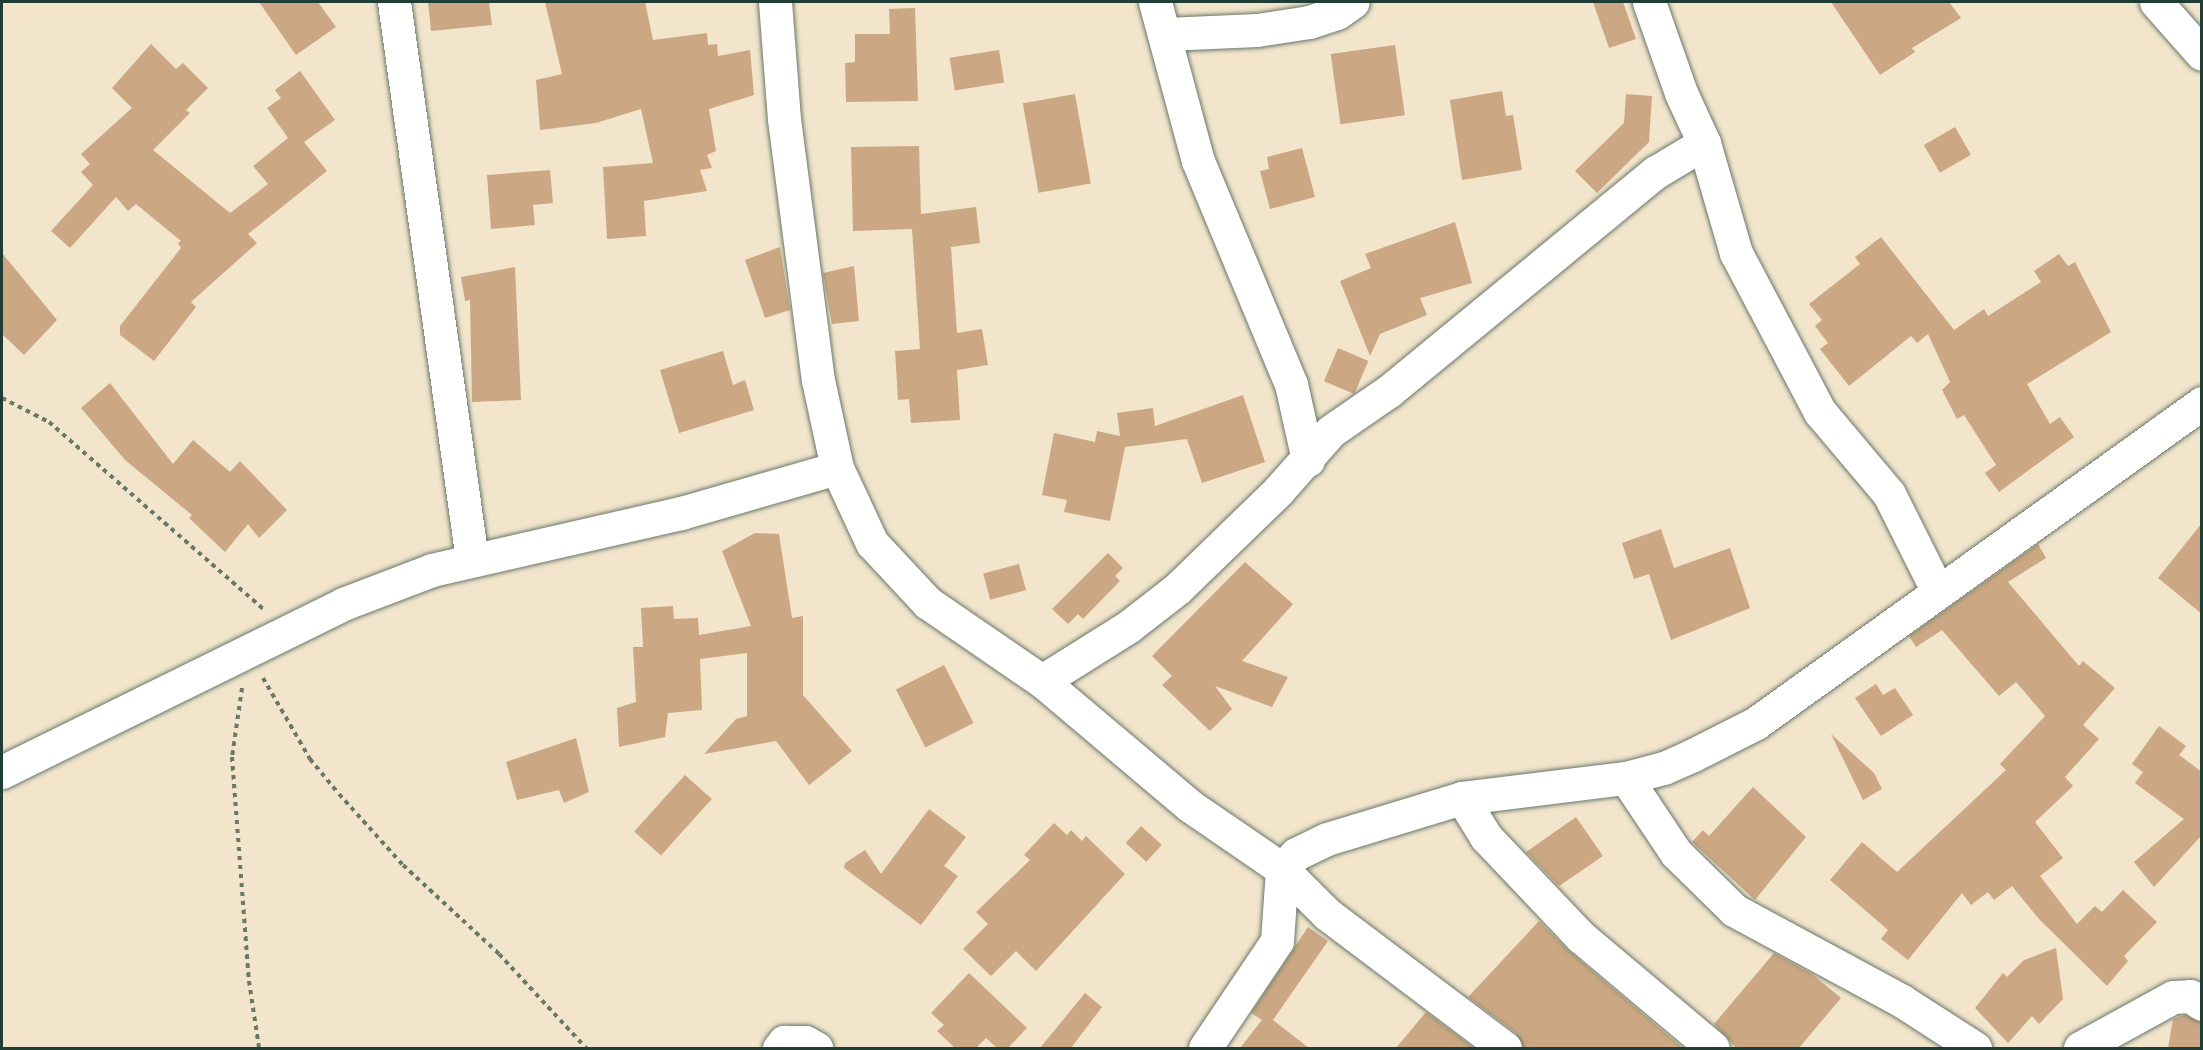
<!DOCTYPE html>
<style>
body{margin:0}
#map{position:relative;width:2203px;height:1050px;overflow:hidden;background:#f2e5cc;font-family:"Balsamiq Sans",sans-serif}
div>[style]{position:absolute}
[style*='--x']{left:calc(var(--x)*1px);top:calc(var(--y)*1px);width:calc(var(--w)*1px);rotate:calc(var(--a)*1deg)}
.building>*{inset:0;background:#cba883;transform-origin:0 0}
.path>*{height:4px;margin-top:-2px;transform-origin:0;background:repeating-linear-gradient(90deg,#697869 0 4.5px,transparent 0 9px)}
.roads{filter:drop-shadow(0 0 2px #697869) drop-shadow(0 0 2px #697869)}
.street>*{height:33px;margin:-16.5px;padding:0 16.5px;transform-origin:16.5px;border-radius:16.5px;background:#fff}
span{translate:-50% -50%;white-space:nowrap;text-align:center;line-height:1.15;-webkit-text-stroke:4.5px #f7f3e8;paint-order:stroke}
.frame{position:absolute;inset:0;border:3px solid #1f3d34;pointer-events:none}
</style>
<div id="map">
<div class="building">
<div style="clip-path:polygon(259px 2px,318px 2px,336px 27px,296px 55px)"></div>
<div style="clip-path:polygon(428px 2px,489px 2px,492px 25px,431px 31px)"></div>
<div style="clip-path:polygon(545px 2px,645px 2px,653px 40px,707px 33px,708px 45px,717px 44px,718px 56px,750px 50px,754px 95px,709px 109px,716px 151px,707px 155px,712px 168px,700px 170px,707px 191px,644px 201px,646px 236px,607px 239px,603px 167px,653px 163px,641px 109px,596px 123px,540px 130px,536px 80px,562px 74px)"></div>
<div style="clip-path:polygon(1593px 2px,1623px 2px,1636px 39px,1609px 48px)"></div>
<div style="clip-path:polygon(1831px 2px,1949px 2px,1961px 18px,1912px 48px,1915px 52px,1880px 75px)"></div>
<div style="clip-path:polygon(915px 8px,918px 101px,846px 102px,845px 63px,855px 62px,855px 34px,890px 34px,889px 9px)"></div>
<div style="clip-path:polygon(151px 44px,176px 69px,183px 63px,208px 88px,186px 110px,190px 113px,153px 150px,230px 213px,268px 184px,253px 166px,288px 138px,267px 108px,281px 98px,275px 90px,300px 71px,335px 120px,304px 142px,327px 171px,248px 234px,257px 243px,191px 302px,196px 307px,154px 361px,120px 335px,120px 326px,181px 248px,178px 243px,181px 241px,136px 204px,128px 211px,116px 197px,70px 248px,51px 231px,93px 185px,81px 172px,90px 164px,81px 154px,132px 108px,112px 88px)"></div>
<div style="left:1395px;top:45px;width:71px;height:65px;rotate:82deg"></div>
<div style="left:999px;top:50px;width:33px;height:50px;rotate:81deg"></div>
<div style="clip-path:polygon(1502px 91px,1506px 116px,1513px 115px,1522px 170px,1462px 180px,1450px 100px)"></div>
<div style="left:1075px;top:94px;width:91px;height:53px;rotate:80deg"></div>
<div style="clip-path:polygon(1626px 94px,1652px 96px,1649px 142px,1597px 193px,1575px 171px,1624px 123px)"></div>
<div style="left:1955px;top:127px;width:32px;height:36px;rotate:60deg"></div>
<div style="clip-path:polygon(919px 146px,921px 214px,976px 207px,980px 243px,951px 247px,957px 333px,982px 329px,988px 365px,957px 370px,960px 420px,911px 423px,909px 399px,898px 400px,895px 351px,920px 349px,912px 229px,853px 231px,851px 147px)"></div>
<div style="clip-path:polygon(1302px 148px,1315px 197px,1270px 209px,1260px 171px,1269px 169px,1267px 157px)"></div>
<div style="clip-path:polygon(550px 170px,553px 203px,533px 205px,535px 225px,491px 229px,487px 175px)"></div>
<div style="clip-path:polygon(1455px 222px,1472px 283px,1420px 298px,1427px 315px,1380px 334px,1370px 356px,1340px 281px,1371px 268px,1365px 254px)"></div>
<div style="clip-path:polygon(1881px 237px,1954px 330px,1984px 309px,1988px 316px,2041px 282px,2034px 271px,2059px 254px,2068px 266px,2075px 262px,2111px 332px,2027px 384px,2050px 424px,2060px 417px,2074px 437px,1999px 492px,1985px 473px,1996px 465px,1964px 415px,1957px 419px,1942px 390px,1950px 382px,1928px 334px,1917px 343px,1911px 336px,1849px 386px,1820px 349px,1828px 343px,1815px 326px,1822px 320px,1809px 304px,1860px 264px,1855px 257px)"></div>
<div style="clip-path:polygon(780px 247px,790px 310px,765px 318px,745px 260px)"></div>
<div style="clip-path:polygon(2px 253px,57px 320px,24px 355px,2px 334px)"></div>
<div style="clip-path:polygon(854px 266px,859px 321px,832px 324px,823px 273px)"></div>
<div style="clip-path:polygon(515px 267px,521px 400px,472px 402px,470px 300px,465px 301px,461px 277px)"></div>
<div style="left:1338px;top:348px;width:33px;height:36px;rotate:23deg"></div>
<div style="clip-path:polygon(723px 351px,733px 385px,745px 380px,754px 410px,679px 433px,660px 370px)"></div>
<div style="clip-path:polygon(110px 383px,173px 464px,193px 440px,230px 472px,240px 461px,287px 510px,259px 538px,248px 524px,225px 552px,189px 518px,192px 515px,125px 460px,81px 408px)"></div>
<div style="clip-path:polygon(1243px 395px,1265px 462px,1202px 483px,1187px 439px,1125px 447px,1110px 521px,1064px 512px,1067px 500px,1042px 495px,1054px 433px,1095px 442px,1097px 431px,1120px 436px,1117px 413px,1153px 408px,1155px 426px)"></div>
<div style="clip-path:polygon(2202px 523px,2202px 614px,2158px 578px)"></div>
<div style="clip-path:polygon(1661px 529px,1674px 568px,1730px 548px,1750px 608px,1671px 640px,1649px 574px,1634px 579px,1622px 543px)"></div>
<div style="clip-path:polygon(755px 533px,779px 534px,792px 618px,803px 616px,803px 695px,852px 751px,809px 785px,776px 741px,704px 754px,736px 719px,747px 716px,747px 653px,700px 659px,702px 710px,668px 713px,665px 737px,619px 747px,617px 708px,636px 702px,633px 647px,643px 647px,641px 608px,673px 606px,674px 619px,698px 618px,699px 635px,751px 626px,722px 551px)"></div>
<div style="clip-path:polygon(2038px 544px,2046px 558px,2008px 582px,2079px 666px,2083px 661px,2115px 688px,2083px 725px,2099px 739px,2065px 777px,2073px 786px,2035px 822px,2063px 858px,2040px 876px,2077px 924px,2095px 906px,2102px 912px,2123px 890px,2157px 922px,2124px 956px,2128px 961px,2107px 986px,2039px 919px,2012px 886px,1994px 900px,1988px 892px,1971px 905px,1962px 893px,1908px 960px,1881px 939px,1888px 930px,1830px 880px,1862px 842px,1897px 872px,2006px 770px,2000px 764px,2045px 716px,2016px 682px,1999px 696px,1942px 630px,1916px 647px,1909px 636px)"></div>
<div style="clip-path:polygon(1108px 553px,1123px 568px,1115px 576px,1120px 581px,1083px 619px,1078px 614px,1068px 624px,1052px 609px)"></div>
<div style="clip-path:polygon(1245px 562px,1293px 604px,1242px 661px,1288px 677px,1272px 707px,1215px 686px,1232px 709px,1210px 731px,1162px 685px,1172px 676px,1152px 656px)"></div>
<div style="left:1019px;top:564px;width:27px;height:37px;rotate:75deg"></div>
<div style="left:944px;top:665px;width:65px;height:54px;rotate:63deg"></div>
<div style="clip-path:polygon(1876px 684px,1883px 695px,1895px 688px,1913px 715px,1881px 736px,1855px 698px)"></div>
<div style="clip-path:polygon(2159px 726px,2186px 746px,2179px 755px,2202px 772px,2202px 835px,2154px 887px,2134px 862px,2184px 819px,2135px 783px,2143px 772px,2132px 764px)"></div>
<div style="clip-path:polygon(1831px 734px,1874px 773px,1882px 789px,1863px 800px)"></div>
<div style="clip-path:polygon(576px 738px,589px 792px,564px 803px,559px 790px,517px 800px,506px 762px)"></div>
<div style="left:685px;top:775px;width:36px;height:76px;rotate:42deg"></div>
<div style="clip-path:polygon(1753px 787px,1806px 837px,1755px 900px,1692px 842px,1703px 830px,1709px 836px)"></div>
<div style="clip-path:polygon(929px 809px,966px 837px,944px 866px,958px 876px,921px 925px,844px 868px,845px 863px,865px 850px,881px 874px)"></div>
<div style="clip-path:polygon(1576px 817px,1603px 856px,1559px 886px,1526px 852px)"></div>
<div style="clip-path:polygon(1054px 823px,1067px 835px,1071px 830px,1082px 841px,1086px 836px,1125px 874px,1036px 971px,1016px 951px,991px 976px,963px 949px,988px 924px,976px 912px,1030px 860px,1024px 855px)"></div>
<div style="left:1141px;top:826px;width:28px;height:23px;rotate:42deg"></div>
<div style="clip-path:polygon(1539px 921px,1569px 951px,1683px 1048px,1523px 1048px,1516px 1033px,1468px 997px)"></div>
<div style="clip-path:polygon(1308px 927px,1328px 941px,1273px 1020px,1309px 1048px,1240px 1048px,1262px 1020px,1251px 1013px)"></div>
<div style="clip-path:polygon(2056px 948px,2063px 999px,2039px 1024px,2032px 1016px,2008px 1043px,1975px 1008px,2003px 973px,2007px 977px,2024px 960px)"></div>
<div style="clip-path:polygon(1774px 953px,1812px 974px,1841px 998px,1799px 1048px,1736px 1048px,1714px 1024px)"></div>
<div style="clip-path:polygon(969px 973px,1027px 1028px,1008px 1048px,997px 1048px,986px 1038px,976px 1048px,955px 1048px,937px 1031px,944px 1025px,931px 1013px)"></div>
<div style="clip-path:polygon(1085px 993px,1102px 1007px,1071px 1048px,1040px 1048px)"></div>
<div style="clip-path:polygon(1426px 1012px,1474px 1048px,1396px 1048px)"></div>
<div style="clip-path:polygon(2185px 1015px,2202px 1023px,2202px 1048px,2168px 1048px,2173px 1019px)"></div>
</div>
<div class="path">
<div style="--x:2;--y:398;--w:53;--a:27.1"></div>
<div style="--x:49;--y:422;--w:284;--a:41.1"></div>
<div style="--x:263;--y:678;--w:94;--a:59.9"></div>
<div style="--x:310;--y:759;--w:45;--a:50.4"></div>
<div style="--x:339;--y:794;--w:96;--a:48"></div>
<div style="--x:403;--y:865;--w:131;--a:42.8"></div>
<div style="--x:499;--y:954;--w:128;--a:47.2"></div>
<div style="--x:242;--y:688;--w:70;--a:98.2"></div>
<div style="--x:232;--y:757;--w:225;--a:85.7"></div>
<div style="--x:249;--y:981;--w:68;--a:81.5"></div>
</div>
<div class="roads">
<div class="street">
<div style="--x:394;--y:2;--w:563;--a:82.04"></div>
<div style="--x:775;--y:2;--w:117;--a:85.6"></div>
<div style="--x:784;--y:119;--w:263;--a:82.6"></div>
<div style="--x:818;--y:380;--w:90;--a:77.8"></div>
<div style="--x:837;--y:468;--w:83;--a:65"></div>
<div style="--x:872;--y:543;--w:82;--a:47"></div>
<div style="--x:928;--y:603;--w:138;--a:34.4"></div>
<div style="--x:1042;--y:681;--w:194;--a:40.2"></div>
<div style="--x:1190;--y:806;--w:112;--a:34.4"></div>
<div style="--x:1282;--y:869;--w:64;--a:45"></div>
<div style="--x:1327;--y:914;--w:223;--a:37"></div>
<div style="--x:1155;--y:2;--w:165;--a:74.9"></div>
<div style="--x:1198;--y:161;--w:242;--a:67.4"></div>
<div style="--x:1291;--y:384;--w:78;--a:77.4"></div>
<div style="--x:1649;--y:2;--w:96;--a:70.6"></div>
<div style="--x:1681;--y:93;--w:55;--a:65.3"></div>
<div style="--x:1704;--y:143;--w:115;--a:73.8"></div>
<div style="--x:1736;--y:253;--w:180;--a:62.2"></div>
<div style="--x:1820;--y:412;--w:107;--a:49.9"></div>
<div style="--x:1889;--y:494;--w:107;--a:63.4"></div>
<div style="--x:2156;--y:2;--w:69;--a:48.5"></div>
<div style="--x:1165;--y:34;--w:92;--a:-2.5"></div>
<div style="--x:1257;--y:30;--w:53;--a:-8.7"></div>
<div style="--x:1309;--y:22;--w:29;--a:-18"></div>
<div style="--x:1337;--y:13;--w:19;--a:-35"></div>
<div style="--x:1042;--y:681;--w:102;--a:-32.1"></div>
<div style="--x:1128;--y:627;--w:62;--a:-37.8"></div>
<div style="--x:1177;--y:589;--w:141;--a:-44.1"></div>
<div style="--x:1278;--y:491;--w:80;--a:-48.5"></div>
<div style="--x:1331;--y:431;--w:70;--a:-34.6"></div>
<div style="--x:1389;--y:391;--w:345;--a:-39.4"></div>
<div style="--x:1656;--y:172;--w:56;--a:-31.1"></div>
<div style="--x:2;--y:772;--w:380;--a:-26.2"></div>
<div style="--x:343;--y:604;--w:95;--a:-20.9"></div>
<div style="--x:432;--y:570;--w:255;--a:-12.9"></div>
<div style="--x:681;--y:513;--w:162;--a:-16.1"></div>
<div style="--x:1626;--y:778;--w:90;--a:56.3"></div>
<div style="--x:1676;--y:853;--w:81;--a:44.5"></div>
<div style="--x:1734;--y:910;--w:191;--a:28.4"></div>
<div style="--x:1902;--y:1001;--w:87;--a:32.8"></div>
<div style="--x:1462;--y:798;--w:46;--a:58.4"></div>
<div style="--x:1486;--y:837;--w:138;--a:46.5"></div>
<div style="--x:1581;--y:937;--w:172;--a:40.1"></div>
<div style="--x:779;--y:1048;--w:8;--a:-50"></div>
<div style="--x:784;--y:1042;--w:21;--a:0"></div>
<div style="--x:805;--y:1042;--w:13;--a:29"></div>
<div style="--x:1205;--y:1048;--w:129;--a:-56.1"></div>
<div style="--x:1277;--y:941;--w:72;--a:-86"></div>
<div style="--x:1282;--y:869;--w:21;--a:-47"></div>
<div style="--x:1296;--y:854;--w:34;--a:-26"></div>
<div style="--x:1327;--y:839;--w:141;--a:-16.9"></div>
<div style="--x:1462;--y:798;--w:165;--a:-7"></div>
<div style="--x:1626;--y:778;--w:39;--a:-15"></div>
<div style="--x:1664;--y:768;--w:32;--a:-24"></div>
<div style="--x:1693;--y:755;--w:71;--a:-26.9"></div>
<div style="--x:1756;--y:723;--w:549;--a:-35.66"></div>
<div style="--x:2080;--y:1048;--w:106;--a:-28.7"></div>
<div style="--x:2173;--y:997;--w:17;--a:-3"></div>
<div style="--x:2190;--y:996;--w:14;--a:34"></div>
</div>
</div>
<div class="frame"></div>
</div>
